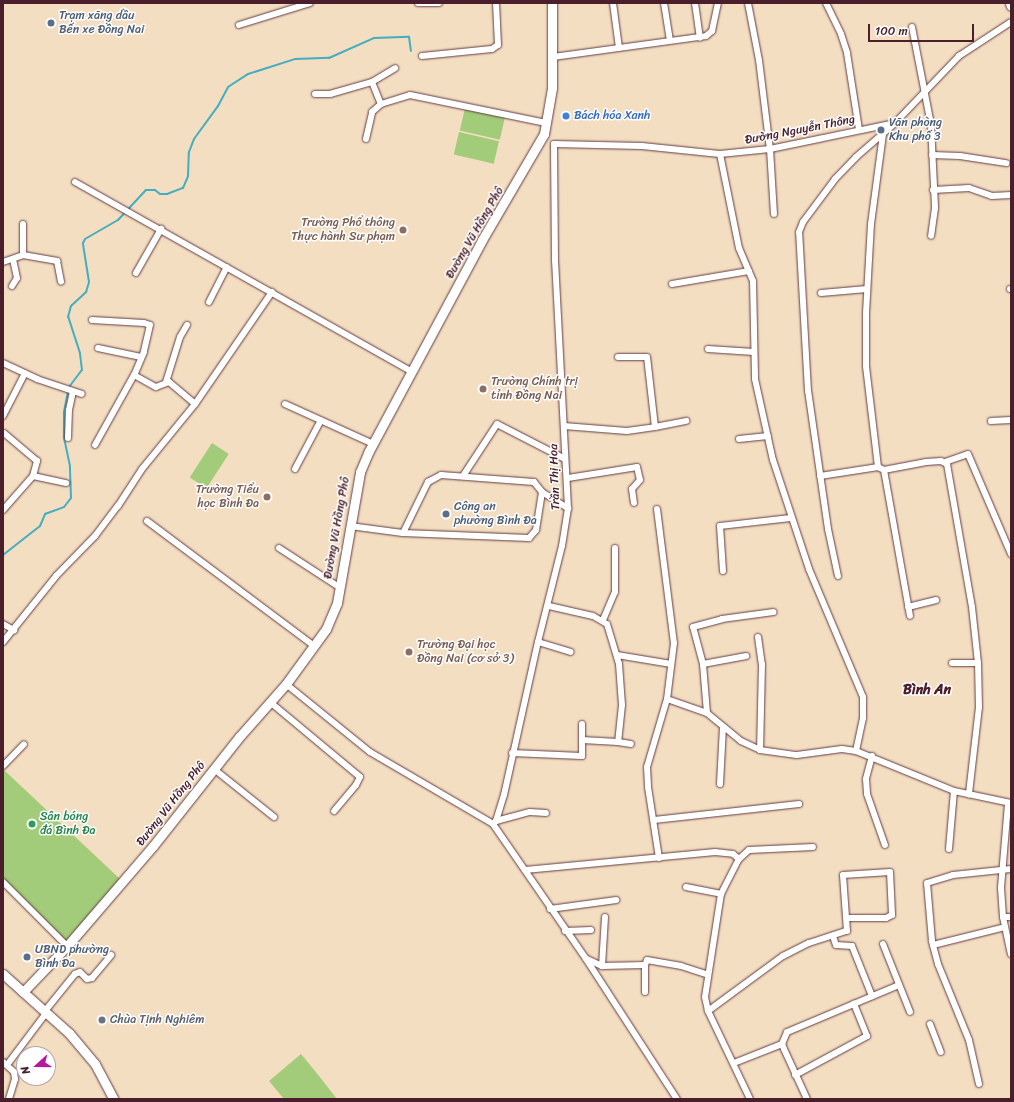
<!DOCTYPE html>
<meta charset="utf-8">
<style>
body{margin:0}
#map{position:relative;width:1014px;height:1102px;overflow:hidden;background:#f4dec2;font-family:Sriracha,sans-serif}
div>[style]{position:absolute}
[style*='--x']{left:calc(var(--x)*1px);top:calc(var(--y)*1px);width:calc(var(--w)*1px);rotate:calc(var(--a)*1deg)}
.green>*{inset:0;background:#a2cc79;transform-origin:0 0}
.stream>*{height:2px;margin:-1px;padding:0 1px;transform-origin:1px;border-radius:1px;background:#42aec0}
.roads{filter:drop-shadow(0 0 1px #643c42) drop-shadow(0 0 1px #643c42)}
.street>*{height:6px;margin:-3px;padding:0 3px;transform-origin:3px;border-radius:3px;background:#fff}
.secondary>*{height:9px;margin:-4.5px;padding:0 4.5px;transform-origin:4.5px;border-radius:4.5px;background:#fff}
.dots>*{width:11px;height:11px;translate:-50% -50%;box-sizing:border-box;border:2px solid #fff;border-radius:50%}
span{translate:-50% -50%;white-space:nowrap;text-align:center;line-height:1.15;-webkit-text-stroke:3px #fff;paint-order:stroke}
.service-label{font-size:12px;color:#4e5e75}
.left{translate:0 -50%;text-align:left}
.shop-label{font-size:12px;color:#366cbe}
.street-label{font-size:12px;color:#4a1f2b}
.education-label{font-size:12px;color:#785e54}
.right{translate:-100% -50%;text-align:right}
.leisure-label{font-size:12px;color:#27864d}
.worship-label{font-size:12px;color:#5b616d}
.quarter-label{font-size:14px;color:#4a1f2b;font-weight:700}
.frame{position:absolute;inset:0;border:4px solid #4a1f2b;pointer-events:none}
.north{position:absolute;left:16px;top:1046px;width:40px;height:40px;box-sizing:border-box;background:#fff;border:1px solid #b7a5aa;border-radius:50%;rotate:249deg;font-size:11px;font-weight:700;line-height:16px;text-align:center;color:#4a1f2b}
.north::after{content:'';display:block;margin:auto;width:14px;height:18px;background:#b5179e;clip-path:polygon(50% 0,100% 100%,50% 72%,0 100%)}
.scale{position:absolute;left:868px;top:24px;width:106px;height:18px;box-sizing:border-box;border:2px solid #4a1f2b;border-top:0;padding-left:5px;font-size:12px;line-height:14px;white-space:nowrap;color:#4a1f2b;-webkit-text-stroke:3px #fff;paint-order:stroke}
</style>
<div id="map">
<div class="green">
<div style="left:465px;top:108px;width:41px;height:23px;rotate:13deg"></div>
<div style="left:459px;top:132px;width:41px;height:23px;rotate:13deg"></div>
<div style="left:212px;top:443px;width:20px;height:41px;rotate:33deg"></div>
<div style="clip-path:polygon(4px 770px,120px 879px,66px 941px,3px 879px)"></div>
<div style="clip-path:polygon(301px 1054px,315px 1071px,337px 1099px,284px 1099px,269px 1081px)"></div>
</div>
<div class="stream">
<div style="--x:3;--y:555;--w:47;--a:-38.1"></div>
<div style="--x:40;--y:526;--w:13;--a:-67"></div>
<div style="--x:45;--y:514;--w:20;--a:-20"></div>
<div style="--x:64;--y:507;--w:11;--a:-52"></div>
<div style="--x:71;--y:498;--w:32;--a:-92"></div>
<div style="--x:70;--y:466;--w:30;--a:-102"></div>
<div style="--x:64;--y:437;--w:25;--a:-90"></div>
<div style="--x:64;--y:412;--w:25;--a:-79"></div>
<div style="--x:69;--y:387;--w:21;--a:-53"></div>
<div style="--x:82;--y:370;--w:17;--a:-97"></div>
<div style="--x:80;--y:353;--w:38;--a:-108"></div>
<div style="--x:68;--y:317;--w:11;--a:-75"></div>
<div style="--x:71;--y:306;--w:21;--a:-43"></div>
<div style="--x:86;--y:292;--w:10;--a:-73"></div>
<div style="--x:89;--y:282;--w:39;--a:-99"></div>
<div style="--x:83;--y:243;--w:4;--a:-63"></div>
<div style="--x:85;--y:239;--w:38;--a:-30"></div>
<div style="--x:118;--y:220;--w:41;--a:-47"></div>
<div style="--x:146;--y:190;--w:9;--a:0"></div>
<div style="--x:155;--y:190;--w:6;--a:39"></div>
<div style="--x:160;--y:194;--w:7;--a:0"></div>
<div style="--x:167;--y:194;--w:17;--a:-21"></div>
<div style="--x:183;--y:188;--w:13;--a:-67"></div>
<div style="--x:188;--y:176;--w:24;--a:-88"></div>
<div style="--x:189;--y:152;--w:14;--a:-69"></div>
<div style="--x:194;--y:139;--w:41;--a:-54"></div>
<div style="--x:218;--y:106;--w:21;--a:-62"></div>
<div style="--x:228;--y:87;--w:24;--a:-33"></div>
<div style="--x:248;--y:74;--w:49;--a:-17.7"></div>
<div style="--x:295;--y:59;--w:34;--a:-2"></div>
<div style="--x:329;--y:58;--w:49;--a:-24"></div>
<div style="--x:374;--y:38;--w:35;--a:-2"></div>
<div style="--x:409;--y:37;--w:14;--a:82"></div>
</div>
<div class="roads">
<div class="street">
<div style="--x:418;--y:3;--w:21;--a:0"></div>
<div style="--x:613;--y:3;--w:45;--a:82.4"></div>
<div style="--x:664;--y:3;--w:37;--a:81"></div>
<div style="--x:695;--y:3;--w:35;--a:82"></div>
<div style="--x:748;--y:3;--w:58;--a:79.1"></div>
<div style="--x:759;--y:60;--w:90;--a:83"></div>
<div style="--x:770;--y:149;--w:65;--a:86.5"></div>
<div style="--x:826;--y:3;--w:34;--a:64"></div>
<div style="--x:841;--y:34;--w:20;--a:72"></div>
<div style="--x:847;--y:53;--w:78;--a:81.1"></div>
<div style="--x:239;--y:25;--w:74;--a:-17.2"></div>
<div style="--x:912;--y:27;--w:100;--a:79"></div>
<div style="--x:931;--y:125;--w:83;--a:87.2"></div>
<div style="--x:935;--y:208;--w:28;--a:98"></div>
<div style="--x:422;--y:56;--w:70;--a:-5.7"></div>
<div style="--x:492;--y:49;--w:7;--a:-34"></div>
<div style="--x:498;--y:45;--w:42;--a:-92.7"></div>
<div style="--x:553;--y:57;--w:154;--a:-7.8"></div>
<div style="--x:706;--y:36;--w:8;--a:-40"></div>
<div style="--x:712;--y:31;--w:29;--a:-78"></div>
<div style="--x:372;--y:82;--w:27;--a:-31"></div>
<div style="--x:315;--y:94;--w:15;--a:0"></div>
<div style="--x:330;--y:94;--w:44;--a:-15.9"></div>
<div style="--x:372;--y:82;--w:24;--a:68"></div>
<div style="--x:381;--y:104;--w:30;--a:-17"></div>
<div style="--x:410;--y:95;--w:139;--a:11.6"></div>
<div style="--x:366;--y:139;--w:28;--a:-77"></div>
<div style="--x:372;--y:112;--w:12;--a:-42"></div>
<div style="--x:554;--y:144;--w:88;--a:1.3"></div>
<div style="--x:642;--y:146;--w:78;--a:5.9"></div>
<div style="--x:720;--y:154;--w:50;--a:-5.7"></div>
<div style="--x:770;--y:149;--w:128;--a:-11.7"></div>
<div style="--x:895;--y:123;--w:93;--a:-46.3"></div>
<div style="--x:959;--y:56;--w:62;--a:-33.2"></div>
<div style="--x:720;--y:154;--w:96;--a:78.6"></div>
<div style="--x:739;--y:248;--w:36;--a:67"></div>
<div style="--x:753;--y:281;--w:98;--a:88.8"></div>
<div style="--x:755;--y:379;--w:83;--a:77.5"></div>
<div style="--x:773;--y:460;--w:115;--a:71.7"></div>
<div style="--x:809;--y:569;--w:139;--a:67.1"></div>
<div style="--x:863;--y:697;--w:21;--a:90"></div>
<div style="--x:863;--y:718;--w:34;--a:102"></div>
<div style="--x:932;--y:155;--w:28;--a:2"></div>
<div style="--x:960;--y:156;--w:47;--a:8.7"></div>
<div style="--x:75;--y:182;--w:387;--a:29.4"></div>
<div style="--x:933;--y:190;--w:36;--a:-3"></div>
<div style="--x:969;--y:188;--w:24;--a:19"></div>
<div style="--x:992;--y:196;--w:19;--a:-3"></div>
<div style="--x:23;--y:255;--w:35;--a:10"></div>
<div style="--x:57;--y:261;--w:21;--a:79"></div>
<div style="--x:3;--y:262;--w:21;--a:-19"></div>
<div style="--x:23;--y:255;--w:31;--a:-90"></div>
<div style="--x:136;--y:273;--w:51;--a:-60.4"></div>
<div style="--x:672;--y:284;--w:78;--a:-9.6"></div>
<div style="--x:12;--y:286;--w:9;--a:-58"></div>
<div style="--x:17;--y:278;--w:19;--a:-102"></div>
<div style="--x:1010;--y:289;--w:1;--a:0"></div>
<div style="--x:821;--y:293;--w:46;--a:-5"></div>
<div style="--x:209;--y:302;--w:39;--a:-63"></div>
<div style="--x:92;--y:320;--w:52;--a:3.3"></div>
<div style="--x:144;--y:323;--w:6;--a:18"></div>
<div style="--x:150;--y:325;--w:28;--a:103"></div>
<div style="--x:144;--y:352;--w:25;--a:113"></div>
<div style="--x:134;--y:375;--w:80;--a:119.1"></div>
<div style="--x:98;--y:348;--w:44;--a:11.8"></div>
<div style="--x:708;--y:349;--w:46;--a:3.7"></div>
<div style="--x:3;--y:363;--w:38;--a:25"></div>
<div style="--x:37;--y:379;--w:47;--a:18.4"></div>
<div style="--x:134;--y:375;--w:25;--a:29"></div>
<div style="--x:156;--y:387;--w:14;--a:-21"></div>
<div style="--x:169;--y:382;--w:34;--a:40"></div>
<div style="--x:166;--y:382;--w:47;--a:-72.7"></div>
<div style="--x:180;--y:337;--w:14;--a:-60"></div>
<div style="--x:285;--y:404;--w:97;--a:24.4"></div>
<div style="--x:3;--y:416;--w:48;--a:-62.9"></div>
<div style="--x:991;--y:421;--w:20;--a:-3"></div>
<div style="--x:564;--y:426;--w:63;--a:4.5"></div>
<div style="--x:627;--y:431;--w:28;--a:-8"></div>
<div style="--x:655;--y:427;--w:70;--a:-96.5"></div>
<div style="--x:647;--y:357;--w:29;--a:180"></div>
<div style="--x:655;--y:427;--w:32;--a:-11"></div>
<div style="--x:68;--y:438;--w:28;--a:-88"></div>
<div style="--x:69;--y:410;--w:19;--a:-78"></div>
<div style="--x:739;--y:439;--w:29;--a:-6"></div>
<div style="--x:945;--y:462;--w:24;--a:-19"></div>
<div style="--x:968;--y:454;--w:109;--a:66.7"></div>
<div style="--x:878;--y:467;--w:102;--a:-96.8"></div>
<div style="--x:866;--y:366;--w:53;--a:-90"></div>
<div style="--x:866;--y:313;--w:89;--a:-86.8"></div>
<div style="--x:871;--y:224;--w:91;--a:-82.4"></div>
<div style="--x:295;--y:469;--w:55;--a:-62"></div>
<div style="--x:884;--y:470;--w:148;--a:79.9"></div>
<div style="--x:33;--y:476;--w:34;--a:12"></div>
<div style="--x:463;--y:476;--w:62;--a:-56.8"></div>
<div style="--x:497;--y:424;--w:76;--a:27.2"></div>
<div style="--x:820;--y:476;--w:59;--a:-8.8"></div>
<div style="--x:878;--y:467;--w:7;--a:27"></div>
<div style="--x:884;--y:470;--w:43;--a:-10.8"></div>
<div style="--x:926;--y:462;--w:15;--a:-4"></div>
<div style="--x:941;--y:461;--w:7;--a:27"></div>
<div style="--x:947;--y:464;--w:145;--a:80.1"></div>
<div style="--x:972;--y:607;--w:56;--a:83.9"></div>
<div style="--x:978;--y:663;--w:44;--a:88.7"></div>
<div style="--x:979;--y:707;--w:88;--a:96.6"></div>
<div style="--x:568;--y:478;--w:70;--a:-9.1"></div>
<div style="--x:637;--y:467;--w:13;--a:77"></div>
<div style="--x:640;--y:480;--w:12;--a:132"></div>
<div style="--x:632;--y:489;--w:14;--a:82"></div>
<div style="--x:657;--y:509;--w:135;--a:82.8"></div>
<div style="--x:674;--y:643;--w:56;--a:97.1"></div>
<div style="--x:667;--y:699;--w:71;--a:106.4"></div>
<div style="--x:647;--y:767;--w:20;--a:87"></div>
<div style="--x:648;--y:787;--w:72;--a:81.2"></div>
<div style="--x:3;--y:510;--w:45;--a:-48.6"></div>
<div style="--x:33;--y:476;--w:16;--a:-75"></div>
<div style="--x:37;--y:461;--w:43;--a:-139.7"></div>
<div style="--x:147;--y:521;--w:209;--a:36.8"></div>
<div style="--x:350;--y:526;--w:53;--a:7.5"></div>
<div style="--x:403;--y:533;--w:126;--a:2.3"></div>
<div style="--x:529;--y:538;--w:11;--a:-49"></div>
<div style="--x:536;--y:530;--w:38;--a:-81"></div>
<div style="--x:403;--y:533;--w:57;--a:-63.9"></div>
<div style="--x:428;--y:482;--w:15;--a:-28"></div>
<div style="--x:441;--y:475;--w:93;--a:4.3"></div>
<div style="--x:534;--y:482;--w:13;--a:51"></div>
<div style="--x:542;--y:492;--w:31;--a:32"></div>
<div style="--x:279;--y:548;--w:72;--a:33"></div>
<div style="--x:723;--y:571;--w:45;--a:-93.8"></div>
<div style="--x:720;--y:526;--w:71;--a:-6.4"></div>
<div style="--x:838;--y:576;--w:48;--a:-102"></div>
<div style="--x:828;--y:529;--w:139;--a:-98.2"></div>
<div style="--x:808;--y:391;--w:159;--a:-93.2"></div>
<div style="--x:799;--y:232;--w:11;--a:-68"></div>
<div style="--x:803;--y:222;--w:54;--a:-53.3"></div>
<div style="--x:835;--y:179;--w:30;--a:-46"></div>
<div style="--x:856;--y:157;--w:50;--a:-41"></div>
<div style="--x:549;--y:606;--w:45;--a:12.8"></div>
<div style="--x:593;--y:616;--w:16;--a:30"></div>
<div style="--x:607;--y:624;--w:42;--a:73.3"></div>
<div style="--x:619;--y:664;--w:41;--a:85.8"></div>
<div style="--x:622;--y:705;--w:37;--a:96"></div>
<div style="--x:618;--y:742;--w:13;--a:9"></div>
<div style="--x:908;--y:607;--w:29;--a:-14"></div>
<div style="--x:603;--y:620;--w:30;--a:-67"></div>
<div style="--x:615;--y:592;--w:44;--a:-90"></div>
<div style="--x:3;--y:624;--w:13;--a:29"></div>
<div style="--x:758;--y:637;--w:27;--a:82"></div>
<div style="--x:762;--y:664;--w:86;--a:91.3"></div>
<div style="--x:3;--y:642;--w:85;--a:-51.2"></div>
<div style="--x:56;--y:576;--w:56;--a:-45.7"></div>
<div style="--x:95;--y:536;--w:38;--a:-53"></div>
<div style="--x:118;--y:506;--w:44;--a:-57"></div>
<div style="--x:142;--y:469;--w:84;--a:-50.8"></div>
<div style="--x:195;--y:404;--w:136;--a:-55.5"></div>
<div style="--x:538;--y:642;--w:34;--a:17"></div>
<div style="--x:617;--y:655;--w:55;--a:9.5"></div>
<div style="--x:952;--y:663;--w:26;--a:0"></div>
<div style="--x:703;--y:664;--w:44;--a:-10.5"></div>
<div style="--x:286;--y:684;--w:108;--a:39"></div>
<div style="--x:370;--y:752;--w:143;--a:30.3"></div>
<div style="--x:493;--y:824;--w:164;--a:55.4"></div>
<div style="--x:586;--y:959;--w:167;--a:57"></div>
<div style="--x:667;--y:699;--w:42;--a:19.3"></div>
<div style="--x:707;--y:713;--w:44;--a:39.5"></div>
<div style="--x:741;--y:741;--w:21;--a:25"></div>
<div style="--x:760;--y:750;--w:37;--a:8"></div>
<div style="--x:797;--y:755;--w:45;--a:-7.6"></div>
<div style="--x:842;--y:749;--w:14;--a:8"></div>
<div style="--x:856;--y:751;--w:106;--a:22.2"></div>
<div style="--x:954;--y:791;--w:58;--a:11.9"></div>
<div style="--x:270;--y:702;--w:117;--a:39.8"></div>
<div style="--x:360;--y:777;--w:9;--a:117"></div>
<div style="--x:356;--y:785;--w:34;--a:130"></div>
<div style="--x:707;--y:713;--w:49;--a:-94.7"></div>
<div style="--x:703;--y:664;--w:38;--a:-105"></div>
<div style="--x:693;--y:627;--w:30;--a:-15"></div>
<div style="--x:722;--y:619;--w:52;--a:-7.7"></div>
<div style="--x:582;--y:740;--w:36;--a:3"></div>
<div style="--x:512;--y:753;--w:70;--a:2.5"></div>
<div style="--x:582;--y:756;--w:32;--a:-90"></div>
<div style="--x:872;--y:756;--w:24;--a:105"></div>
<div style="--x:866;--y:779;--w:15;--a:86"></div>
<div style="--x:867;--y:794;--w:54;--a:70.6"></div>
<div style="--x:3;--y:766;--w:30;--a:-46"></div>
<div style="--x:214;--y:769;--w:77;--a:38.7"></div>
<div style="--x:720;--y:784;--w:57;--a:-87"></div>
<div style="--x:1008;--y:804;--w:84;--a:94.8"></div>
<div style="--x:1001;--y:888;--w:29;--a:86"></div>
<div style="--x:1003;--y:917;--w:38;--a:78"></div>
<div style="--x:654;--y:820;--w:146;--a:-6.3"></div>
<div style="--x:496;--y:821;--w:35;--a:-15"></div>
<div style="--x:530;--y:812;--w:16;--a:4"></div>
<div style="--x:493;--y:824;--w:4;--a:-45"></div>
<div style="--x:496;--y:821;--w:27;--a:-73"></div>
<div style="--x:504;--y:795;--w:157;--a:-77.5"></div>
<div style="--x:538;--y:642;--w:99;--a:-76"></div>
<div style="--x:562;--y:546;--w:38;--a:-81"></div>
<div style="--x:568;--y:508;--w:247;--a:-93"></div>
<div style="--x:555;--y:261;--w:117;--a:-90.5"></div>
<div style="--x:949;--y:849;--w:58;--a:-85.1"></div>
<div style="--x:525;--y:870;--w:191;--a:-5.4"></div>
<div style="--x:715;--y:852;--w:18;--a:6"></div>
<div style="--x:733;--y:854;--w:8;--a:40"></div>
<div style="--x:3;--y:882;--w:91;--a:45"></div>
<div style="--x:686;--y:887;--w:36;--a:11"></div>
<div style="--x:550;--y:909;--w:67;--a:-7.8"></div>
<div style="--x:1003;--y:917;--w:8;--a:0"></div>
<div style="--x:565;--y:931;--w:26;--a:-2"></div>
<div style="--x:833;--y:936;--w:9;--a:72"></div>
<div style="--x:836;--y:945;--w:16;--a:4"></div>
<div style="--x:852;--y:946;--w:54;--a:68.2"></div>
<div style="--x:883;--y:944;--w:73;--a:68.3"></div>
<div style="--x:933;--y:945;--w:74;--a:-14"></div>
<div style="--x:587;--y:959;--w:17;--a:25"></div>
<div style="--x:602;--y:966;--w:43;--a:-1.3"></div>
<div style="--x:645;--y:965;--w:5;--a:-68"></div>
<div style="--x:647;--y:960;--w:35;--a:10"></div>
<div style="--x:681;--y:966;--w:28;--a:18"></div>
<div style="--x:602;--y:966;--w:49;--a:-86.5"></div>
<div style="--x:645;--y:992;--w:27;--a:-90"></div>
<div style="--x:45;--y:1011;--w:48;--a:-51"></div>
<div style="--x:75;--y:974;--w:5;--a:-22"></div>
<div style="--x:80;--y:972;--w:10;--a:45"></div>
<div style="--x:87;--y:979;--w:5;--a:-11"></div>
<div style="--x:92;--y:978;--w:30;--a:-50"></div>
<div style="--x:708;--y:1011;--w:93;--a:-36.3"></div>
<div style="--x:783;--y:956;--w:29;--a:-27"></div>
<div style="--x:809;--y:943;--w:40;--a:-18"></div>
<div style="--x:847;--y:931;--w:56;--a:-94.1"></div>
<div style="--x:843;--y:875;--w:47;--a:-3.7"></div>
<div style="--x:890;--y:872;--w:43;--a:87.3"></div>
<div style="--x:892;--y:915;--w:7;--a:153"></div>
<div style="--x:886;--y:918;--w:39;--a:180"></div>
<div style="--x:930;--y:1024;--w:30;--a:69"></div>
<div style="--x:3;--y:1062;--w:15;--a:42"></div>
<div style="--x:14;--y:1072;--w:7;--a:82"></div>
<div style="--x:15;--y:1079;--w:21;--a:107"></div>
<div style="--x:734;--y:1063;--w:52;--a:-21.6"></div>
<div style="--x:7;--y:1065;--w:66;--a:-53"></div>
<div style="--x:795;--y:1075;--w:82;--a:-28.4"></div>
<div style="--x:867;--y:1036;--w:35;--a:-112"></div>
<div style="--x:979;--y:1084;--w:45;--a:-102.8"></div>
<div style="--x:969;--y:1040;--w:82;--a:-112.2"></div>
<div style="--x:938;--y:964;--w:24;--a:-105"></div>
<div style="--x:932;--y:941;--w:58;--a:-94.9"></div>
<div style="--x:927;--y:883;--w:27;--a:-17"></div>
<div style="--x:953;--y:875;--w:58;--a:-5.9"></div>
<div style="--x:750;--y:1099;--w:98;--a:-115.5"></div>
<div style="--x:708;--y:1011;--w:14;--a:-102"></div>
<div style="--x:705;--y:997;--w:104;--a:-81.2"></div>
<div style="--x:721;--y:894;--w:39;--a:-63"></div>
<div style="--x:739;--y:859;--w:13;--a:-42"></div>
<div style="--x:749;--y:850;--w:64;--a:-2.7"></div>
<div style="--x:807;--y:1099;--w:55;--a:-114.7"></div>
<div style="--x:784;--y:1049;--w:5;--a:-112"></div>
<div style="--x:782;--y:1044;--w:13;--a:-67"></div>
<div style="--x:787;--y:1032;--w:121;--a:-22.8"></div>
</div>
<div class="secondary">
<div style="--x:1010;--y:3;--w:3;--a:72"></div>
<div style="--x:3;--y:974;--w:89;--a:41.8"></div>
<div style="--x:69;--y:1033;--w:40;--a:50"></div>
<div style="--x:95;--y:1064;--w:40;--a:62"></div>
<div style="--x:23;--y:992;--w:64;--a:-46.3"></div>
<div style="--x:67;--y:946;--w:132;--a:-49.3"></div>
<div style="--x:153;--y:846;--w:140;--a:-51.7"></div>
<div style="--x:240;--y:736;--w:69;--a:-48.5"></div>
<div style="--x:286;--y:684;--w:68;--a:-54"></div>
<div style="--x:326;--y:629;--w:28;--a:-67"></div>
<div style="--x:337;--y:603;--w:133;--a:-80"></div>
<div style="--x:360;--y:472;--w:23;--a:-67"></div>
<div style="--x:369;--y:451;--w:239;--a:-61.8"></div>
<div style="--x:482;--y:240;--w:123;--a:-59.7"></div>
<div style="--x:544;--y:134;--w:47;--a:-80.1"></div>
<div style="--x:552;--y:88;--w:85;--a:-90"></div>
</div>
</div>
<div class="dots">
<div style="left:51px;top:23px;background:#5c6f8a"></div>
<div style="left:566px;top:116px;background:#3f7fe0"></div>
<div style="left:881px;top:130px;background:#5c6f8a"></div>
<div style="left:403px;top:230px;background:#8d6e63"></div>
<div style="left:483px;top:389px;background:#8d6e63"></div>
<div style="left:267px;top:497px;background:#8d6e63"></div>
<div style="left:446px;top:514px;background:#5c6f8a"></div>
<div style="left:409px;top:652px;background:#8d6e63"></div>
<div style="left:32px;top:824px;background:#2e9e5b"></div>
<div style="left:27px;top:957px;background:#5c6f8a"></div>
<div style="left:102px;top:1020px;background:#6b7280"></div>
</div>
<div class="service-label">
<span class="left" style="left:59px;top:23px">Trạm xăng dầu<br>Bến xe Đồng Nai</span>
<span class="left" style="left:889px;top:130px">Văn phòng<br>Khu phố 3</span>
<span class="left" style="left:454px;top:514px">Công an<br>phường Bình Đa</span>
<span class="left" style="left:35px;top:957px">UBND phường<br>Bình Đa</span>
</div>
<div class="shop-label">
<span class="left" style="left:574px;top:116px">Bách hóa Xanh</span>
</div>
<div class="street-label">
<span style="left:800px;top:130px;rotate:-11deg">Đường Nguyễn Thông</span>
<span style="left:475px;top:233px;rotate:-60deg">Đường Vũ Hồng Phô</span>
<span style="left:555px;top:477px;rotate:-92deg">Trần Thị Hoa</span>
<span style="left:337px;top:528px;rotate:-80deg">Đường Vũ Hồng Phô</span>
<span style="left:171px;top:804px;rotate:-52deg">Đường Vũ Hồng Phô</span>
</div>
<div class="education-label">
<span class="right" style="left:395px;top:230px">Trường Phổ thông<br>Thực hành Sư phạm</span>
<span class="left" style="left:491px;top:389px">Trường Chính trị<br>tỉnh Đồng Nai</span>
<span class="right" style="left:259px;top:497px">Trường Tiểu<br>học Bình Đa</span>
<span class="left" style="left:417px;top:652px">Trường Đại học<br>Đồng Nai (cơ sở 3)</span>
</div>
<div class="leisure-label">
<span class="left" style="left:40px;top:824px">Sân bóng<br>đá Bình Đa</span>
</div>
<div class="worship-label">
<span class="left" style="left:110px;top:1020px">Chùa Tịnh Nghiêm</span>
</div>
<div class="quarter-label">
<span style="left:927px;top:690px">Bình An</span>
</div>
<div class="frame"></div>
<div class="north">N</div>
<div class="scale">100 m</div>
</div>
